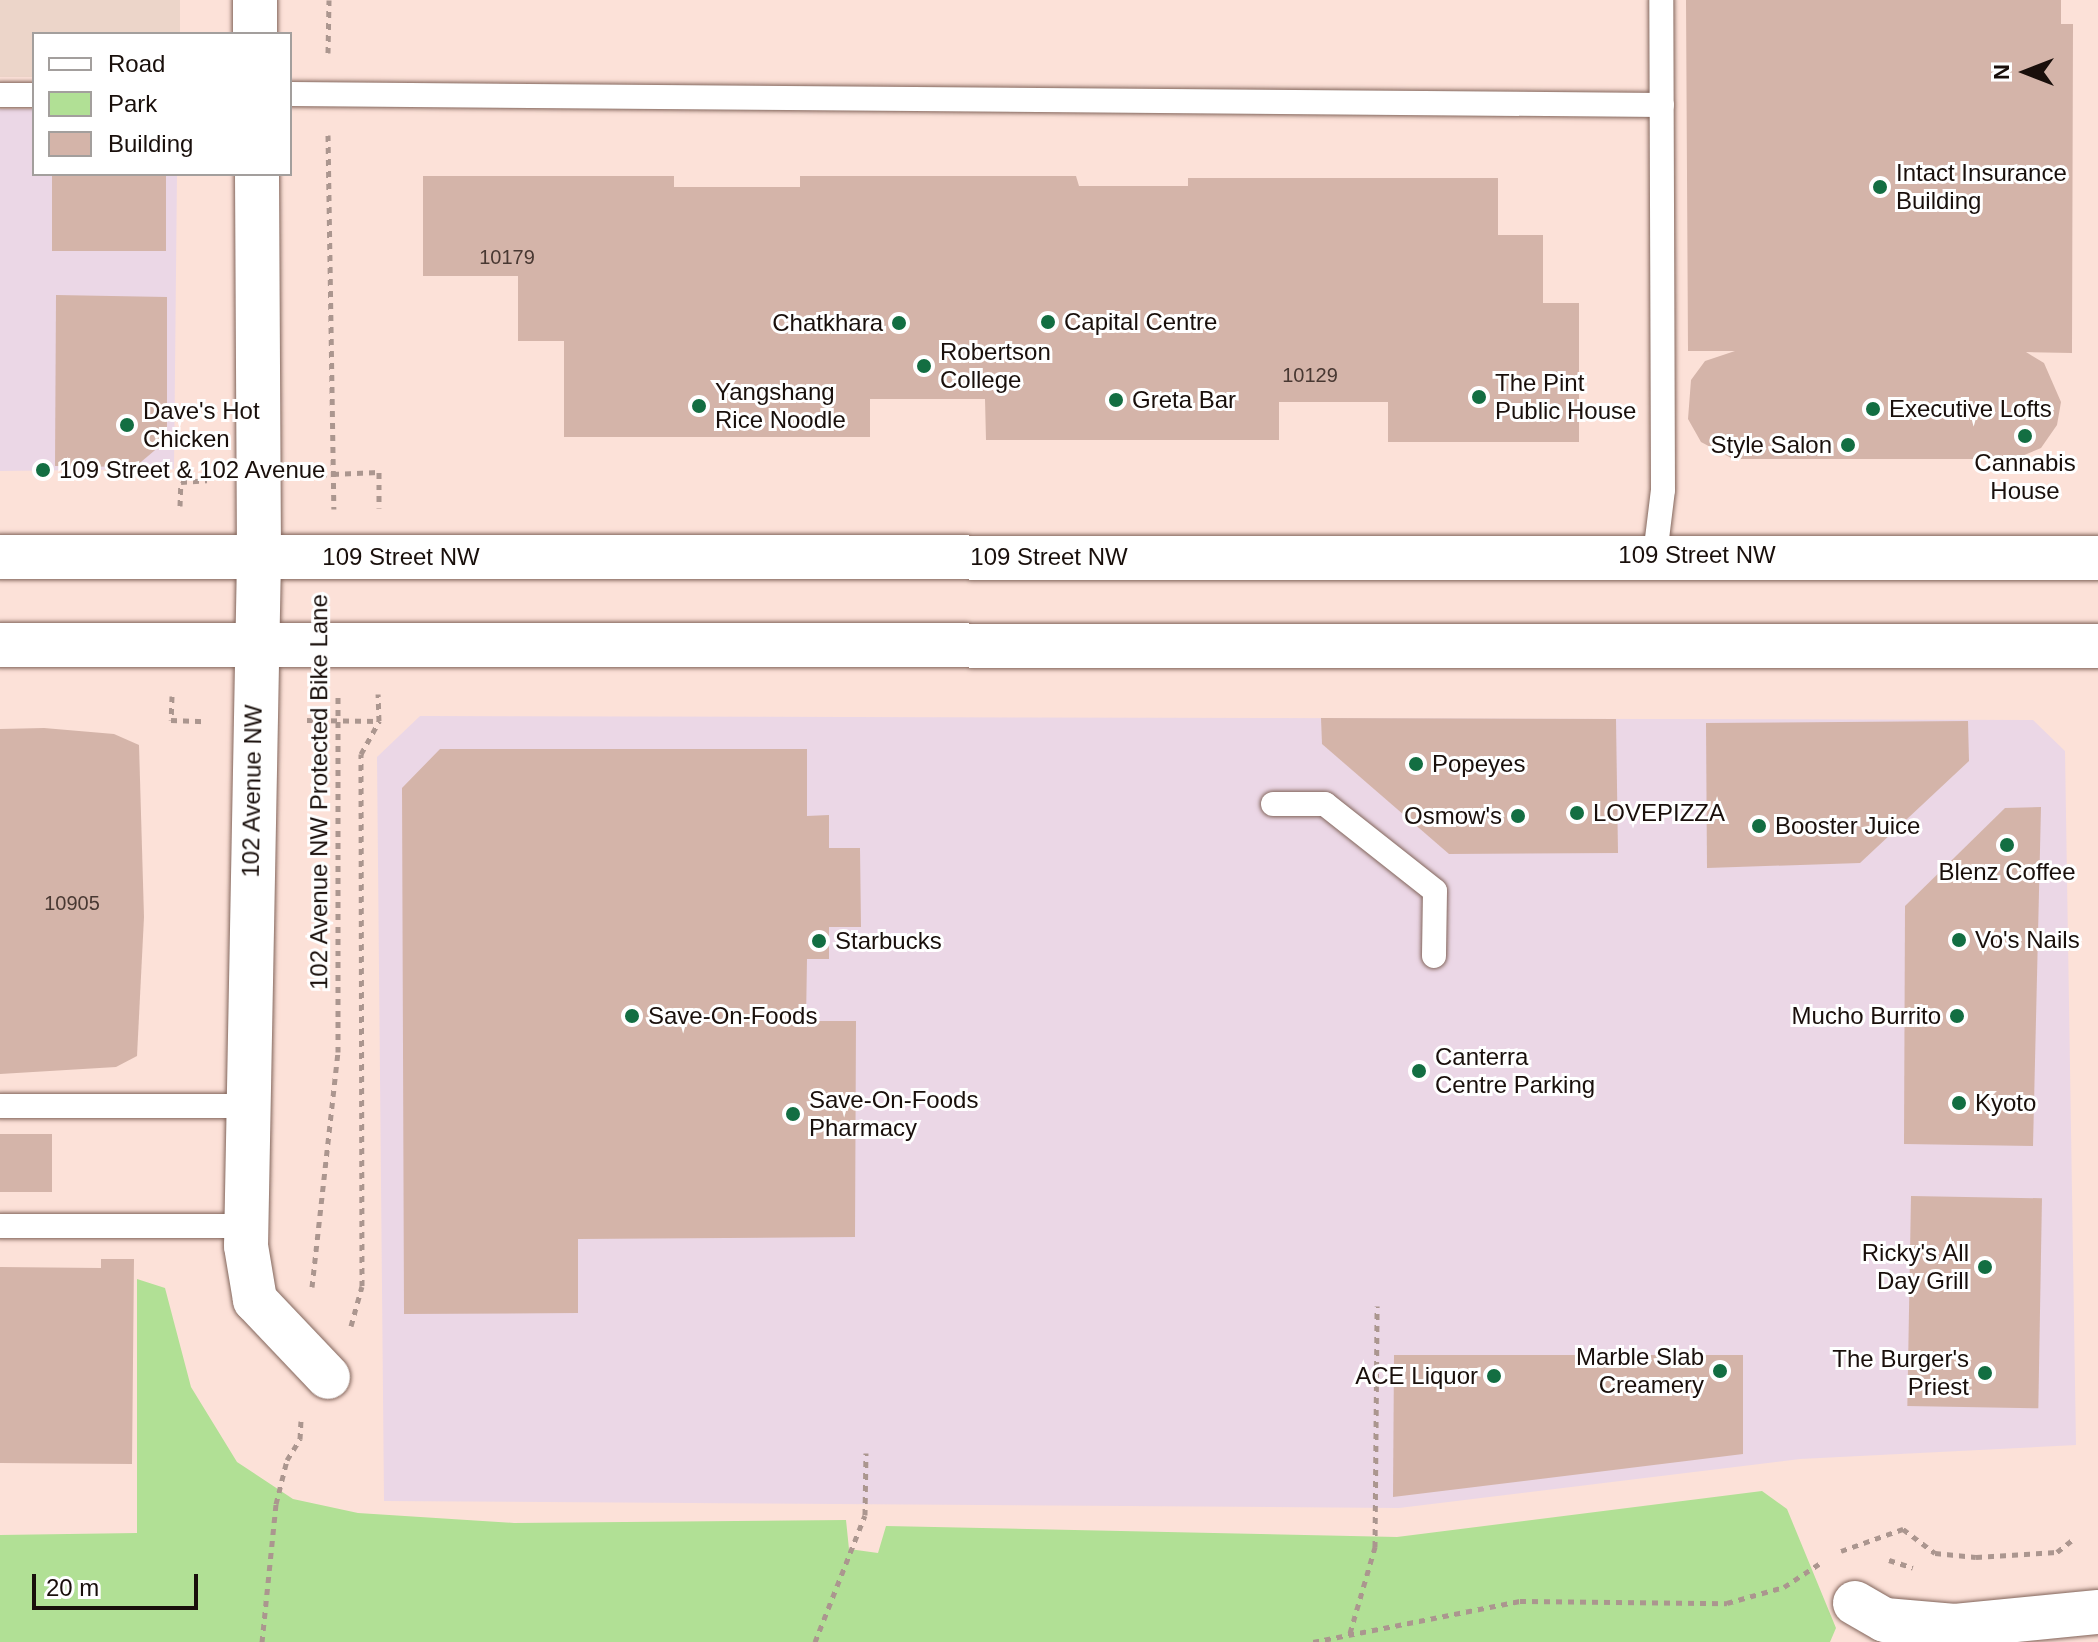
<!DOCTYPE html>
<style>
body{margin:0}
#map{position:relative;width:2098px;height:1642px;overflow:hidden;background:#fce1d8;font-family:Arial,sans-serif}
div>[style]{position:absolute}
[style*='--x']{left:calc(var(--x)*1px);top:calc(var(--y)*1px);width:calc(var(--w)*1px);rotate:calc(var(--a)*1deg)}
.commercial>*{inset:0;background:#ebd7e6}
.education>*{inset:0;background:#ecd5c9}
.green>*{inset:0;background:#b1e095}
.building>*{inset:0;background:#d4b4a9;transform-origin:0 0}
.path>*{height:5px;margin-top:-2.5px;transform-origin:0;background:repeating-linear-gradient(90deg,#ab968f 0 6px,transparent 0 12px)}
.roads{filter:drop-shadow(0 0 2px #82655b) drop-shadow(0 0 2px #82655b)}
.lane>*{height:24px;margin:-12px;padding:0 12px;transform-origin:12px;border-radius:12px;background:#fff}
.street>*{height:44px;margin:-22px;padding:0 22px;transform-origin:22px;border-radius:22px;background:#fff}
.secondary>*{height:44px;margin:-22px;padding:0 22px;transform-origin:22px;border-radius:22px;background:#fff}
.dots>*{width:22px;height:22px;translate:-50% -50%;box-sizing:border-box;border:4px solid #fff;border-radius:50%}
span{translate:-50% -50%;white-space:nowrap;text-align:center;line-height:1.15;-webkit-text-stroke:6px #fff;paint-order:stroke}
.number-label{font-size:20px;color:#483832}
.number-label span{-webkit-text-stroke-width:0}
.poi-label{font-size:24px;color:#190f0b}
.left{translate:0 -50%;text-align:left}
.right{translate:-100% -50%;text-align:right}
.street-label{font-size:24px;color:#190f0b}
.legend{position:absolute;left:32px;top:32px;width:260px;height:144px;box-sizing:border-box;background:#fff;border:2px solid #a39f9d;margin:0;padding:10px 14px;list-style:none;font-size:24px;color:#190f0b}
.legend li{display:flex;align-items:center;gap:16px;height:40px}
.legend b{width:40px;border:2px solid #a39f9d}
.north{position:absolute;left:1986px;top:32px;width:80px;height:80px;-webkit-text-stroke:6px #fff;paint-order:stroke;rotate:270deg;font-size:22px;font-weight:700;line-height:32px;text-align:center;color:#190f0b}
.north::after{content:'';display:block;margin:auto;width:28px;height:36px;background:#190f0b;clip-path:polygon(50% 0,100% 100%,50% 72%,0 100%)}
.scale{position:absolute;left:32px;top:1574px;width:166px;height:36px;box-sizing:border-box;border:4px solid #190f0b;border-top:0;padding-left:10px;font-size:24px;line-height:28px;white-space:nowrap;color:#190f0b;-webkit-text-stroke:6px #fff;paint-order:stroke}
</style>
<div id="map">
<div class="commercial">
<div style="clip-path:polygon(0 109px,34px 109px,34px 174px,177px 174px,174px 469px,0 471px)"></div>
<div style="clip-path:polygon(420px 716px,2033px 720px,2065px 751px,2076px 1445px,1800px 1459px,1399px 1508px,384px 1501px,377px 757px)"></div>
</div>
<div class="education">
<div style="clip-path:polygon(0 0,180px 0,180px 34px,34px 34px,34px 77px,0 77px)"></div>
</div>
<div class="green">
<div style="clip-path:polygon(137px 1279px,165px 1288px,191px 1387px,237px 1462px,293px 1499px,358px 1513px,514px 1523px,846px 1520px,849px 1549px,878px 1553px,886px 1526px,1397px 1537px,1762px 1491px,1787px 1509px,1836px 1628px,1830px 1642px,0 1642px,0 1535px,137px 1533px)"></div>
</div>
<div class="building">
<div style="clip-path:polygon(1686px 0,2061px 0,2061px 24px,2073px 24px,2072px 353px,2026px 352px,2044px 363px,2061px 402px,2057px 425px,2041px 448px,2015px 459px,1733px 459px,1701px 442px,1688px 419px,1691px 380px,1705px 361px,1735px 351px,1688px 351px)"></div>
<div style="left:52px;top:174px;width:114px;height:77px"></div>
<div style="clip-path:polygon(423px 176px,674px 176px,674px 187px,800px 187px,800px 176px,1076px 176px,1079px 186px,1188px 186px,1188px 178px,1498px 178px,1498px 235px,1543px 235px,1543px 303px,1579px 303px,1579px 442px,1388px 442px,1388px 402px,1279px 402px,1279px 440px,986px 440px,985px 399px,870px 399px,870px 437px,564px 437px,564px 341px,518px 341px,518px 276px,423px 276px)"></div>
<div style="clip-path:polygon(56px 295px,167px 297px,167px 440px,135px 467px,55px 466px)"></div>
<div style="clip-path:polygon(1321px 718px,1616px 719px,1618px 853px,1449px 854px,1322px 744px)"></div>
<div style="clip-path:polygon(1968px 721px,1969px 761px,1860px 863px,1707px 868px,1706px 723px)"></div>
<div style="clip-path:polygon(44px 728px,114px 734px,139px 745px,144px 917px,137px 1056px,116px 1067px,0 1074px,0 729px)"></div>
<div style="clip-path:polygon(440px 749px,807px 749px,807px 816px,829px 815px,829px 848px,860px 848px,861px 927px,829px 927px,829px 959px,807px 959px,806px 1021px,856px 1021px,855px 1237px,578px 1239px,578px 1313px,404px 1314px,402px 788px)"></div>
<div style="clip-path:polygon(2041px 807px,2033px 1146px,1904px 1144px,1905px 906px,2005px 808px)"></div>
<div style="left:0;top:1134px;width:52px;height:58px"></div>
<div style="left:1911px;top:1196px;width:131px;height:210px;rotate:1deg"></div>
<div style="clip-path:polygon(101px 1259px,134px 1259px,132px 1464px,0 1463px,0 1267px,101px 1268px)"></div>
<div style="clip-path:polygon(1394px 1355px,1743px 1355px,1743px 1454px,1393px 1497px)"></div>
</div>
<div class="path">
<div style="--x:328;--y:53;--w:53;--a:-88.9"></div>
<div style="--x:328;--y:135;--w:374;--a:89.1"></div>
<div style="--x:309;--y:475;--w:70;--a:-2.5"></div>
<div style="--x:379;--y:472;--w:36;--a:90"></div>
<div style="--x:180;--y:506;--w:24;--a:-88"></div>
<div style="--x:181;--y:482;--w:26;--a:-4"></div>
<div style="--x:172;--y:696;--w:24;--a:92"></div>
<div style="--x:171;--y:720;--w:34;--a:2"></div>
<div style="--x:307;--y:720;--w:72;--a:0.8"></div>
<div style="--x:312;--y:1287;--w:236;--a:-83.7"></div>
<div style="--x:338;--y:1052;--w:357;--a:-90"></div>
<div style="--x:351;--y:1326;--w:41;--a:-74.6"></div>
<div style="--x:362;--y:1286;--w:532;--a:-90.11"></div>
<div style="--x:361;--y:754;--w:38;--a:-61"></div>
<div style="--x:379;--y:721;--w:27;--a:-92"></div>
<div style="--x:1841;--y:1551;--w:66;--a:-19.5"></div>
<div style="--x:1903;--y:1529;--w:40;--a:37"></div>
<div style="--x:1935;--y:1553;--w:41;--a:5.6"></div>
<div style="--x:1976;--y:1557;--w:81;--a:-3.5"></div>
<div style="--x:2057;--y:1552;--w:23;--a:-38"></div>
<div style="--x:1889;--y:1560;--w:25;--a:18"></div>
<div style="--x:1350;--y:1633;--w:90;--a:-73.8"></div>
<div style="--x:1375;--y:1547;--w:241;--a:-89.5"></div>
<div style="--x:262;--y:1642;--w:139;--a:-84.2"></div>
<div style="--x:276;--y:1504;--w:45;--a:-76"></div>
<div style="--x:287;--y:1460;--w:25;--a:-58"></div>
<div style="--x:300;--y:1439;--w:18;--a:-87"></div>
<div style="--x:815;--y:1642;--w:136;--a:-68.5"></div>
<div style="--x:865;--y:1515;--w:62;--a:-89.1"></div>
<div style="--x:1313;--y:1642;--w:211;--a:-11.2"></div>
<div style="--x:1520;--y:1601;--w:207;--a:0.6"></div>
<div style="--x:1727;--y:1603;--w:59;--a:-15.7"></div>
<div style="--x:1784;--y:1587;--w:42;--a:-33.3"></div>
</div>
<div class="roads">
<div class="lane">
<div style="--x:290;--y:94;--w:1372;--a:0.46"></div>
<div style="--x:0;--y:95;--w:34;--a:0"></div>
<div style="--x:1655;--y:555;--w:65;--a:-83"></div>
<div style="--x:1663;--y:490;--w:490;--a:-90.2"></div>
<div style="--x:1273;--y:804;--w:52;--a:0"></div>
<div style="--x:1325;--y:804;--w:140;--a:38.3"></div>
<div style="--x:1435;--y:891;--w:65;--a:90.9"></div>
<div style="--x:0;--y:1106;--w:248;--a:0"></div>
<div style="--x:0;--y:1226;--w:247;--a:0"></div>
</div>
<div class="street">
<div style="--x:255;--y:0;--w:34;--a:90"></div>
<div style="--x:257;--y:174;--w:384;--a:89.7"></div>
<div style="--x:259;--y:558;--w:688;--a:91.08"></div>
<div style="--x:246;--y:1246;--w:55;--a:80.5"></div>
<div style="--x:255;--y:1300;--w:106;--a:46.5"></div>
<div style="--x:1855;--y:1603;--w:34;--a:30"></div>
<div style="--x:1885;--y:1620;--w:70;--a:4.9"></div>
<div style="--x:1955;--y:1626;--w:144;--a:-5.6"></div>
</div>
<div class="secondary">
<div style="--x:0;--y:557;--w:2098;--a:0.03"></div>
<div style="--x:0;--y:645;--w:2098;--a:0.03"></div>
</div>
</div>
<div class="dots">
<div style="left:1880px;top:187px;background:#136e42"></div>
<div style="left:1048px;top:322px;background:#136e42"></div>
<div style="left:899px;top:323px;background:#136e42"></div>
<div style="left:924px;top:366px;background:#136e42"></div>
<div style="left:1479px;top:397px;background:#136e42"></div>
<div style="left:1116px;top:400px;background:#136e42"></div>
<div style="left:699px;top:406px;background:#136e42"></div>
<div style="left:1873px;top:409px;background:#136e42"></div>
<div style="left:127px;top:425px;background:#136e42"></div>
<div style="left:2025px;top:436px;background:#136e42"></div>
<div style="left:1848px;top:445px;background:#136e42"></div>
<div style="left:43px;top:470px;background:#136e42"></div>
<div style="left:1416px;top:764px;background:#136e42"></div>
<div style="left:1577px;top:813px;background:#136e42"></div>
<div style="left:1518px;top:816px;background:#136e42"></div>
<div style="left:1759px;top:826px;background:#136e42"></div>
<div style="left:2007px;top:845px;background:#136e42"></div>
<div style="left:1959px;top:940px;background:#136e42"></div>
<div style="left:819px;top:941px;background:#136e42"></div>
<div style="left:632px;top:1016px;background:#136e42"></div>
<div style="left:1957px;top:1016px;background:#136e42"></div>
<div style="left:1419px;top:1071px;background:#136e42"></div>
<div style="left:1959px;top:1103px;background:#136e42"></div>
<div style="left:793px;top:1114px;background:#136e42"></div>
<div style="left:1985px;top:1267px;background:#136e42"></div>
<div style="left:1720px;top:1371px;background:#136e42"></div>
<div style="left:1985px;top:1373px;background:#136e42"></div>
<div style="left:1494px;top:1376px;background:#136e42"></div>
</div>
<div class="number-label">
<span style="left:507px;top:257px">10179</span>
<span style="left:1310px;top:375px">10129</span>
<span style="left:72px;top:903px">10905</span>
</div>
<div class="poi-label">
<span class="left" style="left:1896px;top:187px">Intact Insurance<br>Building</span>
<span class="left" style="left:1064px;top:322px">Capital Centre</span>
<span class="right" style="left:883px;top:323px">Chatkhara</span>
<span class="left" style="left:940px;top:366px">Robertson<br>College</span>
<span class="left" style="left:1495px;top:397px">The Pint<br>Public House</span>
<span class="left" style="left:715px;top:406px">Yangshang<br>Rice Noodle</span>
<span class="left" style="left:1132px;top:400px">Greta Bar</span>
<span class="left" style="left:1889px;top:409px">Executive Lofts</span>
<span class="left" style="left:143px;top:425px">Dave's Hot<br>Chicken</span>
<span class="right" style="left:1832px;top:445px">Style Salon</span>
<span style="left:2025px;top:477px">Cannabis<br>House</span>
<span class="left" style="left:59px;top:470px">109 Street &amp; 102 Avenue</span>
<span class="left" style="left:1432px;top:764px">Popeyes</span>
<span class="left" style="left:1593px;top:813px">LOVEPIZZA</span>
<span class="right" style="left:1502px;top:816px">Osmow's</span>
<span class="left" style="left:1775px;top:826px">Booster Juice</span>
<span style="left:2007px;top:872px">Blenz Coffee</span>
<span class="left" style="left:1975px;top:940px">Vo's Nails</span>
<span class="left" style="left:835px;top:941px">Starbucks</span>
<span class="left" style="left:648px;top:1016px">Save-On-Foods</span>
<span class="right" style="left:1941px;top:1016px">Mucho Burrito</span>
<span class="left" style="left:1435px;top:1071px">Canterra<br>Centre Parking</span>
<span class="left" style="left:809px;top:1114px">Save-On-Foods<br>Pharmacy</span>
<span class="left" style="left:1975px;top:1103px">Kyoto</span>
<span class="right" style="left:1969px;top:1267px">Ricky's All<br>Day Grill</span>
<span class="right" style="left:1704px;top:1371px">Marble Slab<br>Creamery</span>
<span class="right" style="left:1969px;top:1373px">The Burger's<br>Priest</span>
<span class="right" style="left:1478px;top:1376px">ACE Liquor</span>
</div>
<div class="street-label">
<span style="left:1697px;top:555px">109 Street NW</span>
<span style="left:401px;top:557px">109 Street NW</span>
<span style="left:1049px;top:557px">109 Street NW</span>
<span style="left:252px;top:791px;rotate:-89deg">102 Avenue NW</span>
<span style="left:319px;top:792px;rotate:-90deg">102 Avenue NW Protected Bike Lane</span>
</div>
<ul class="legend">
<li><b style="height:10px;background:#fff"></b>Road</li>
<li><b style="height:22px;background:#b1e095"></b>Park</li>
<li><b style="height:22px;background:#d4b4a9"></b>Building</li>
</ul>
<div class="north">N</div>
<div class="scale">20 m</div>
</div>
